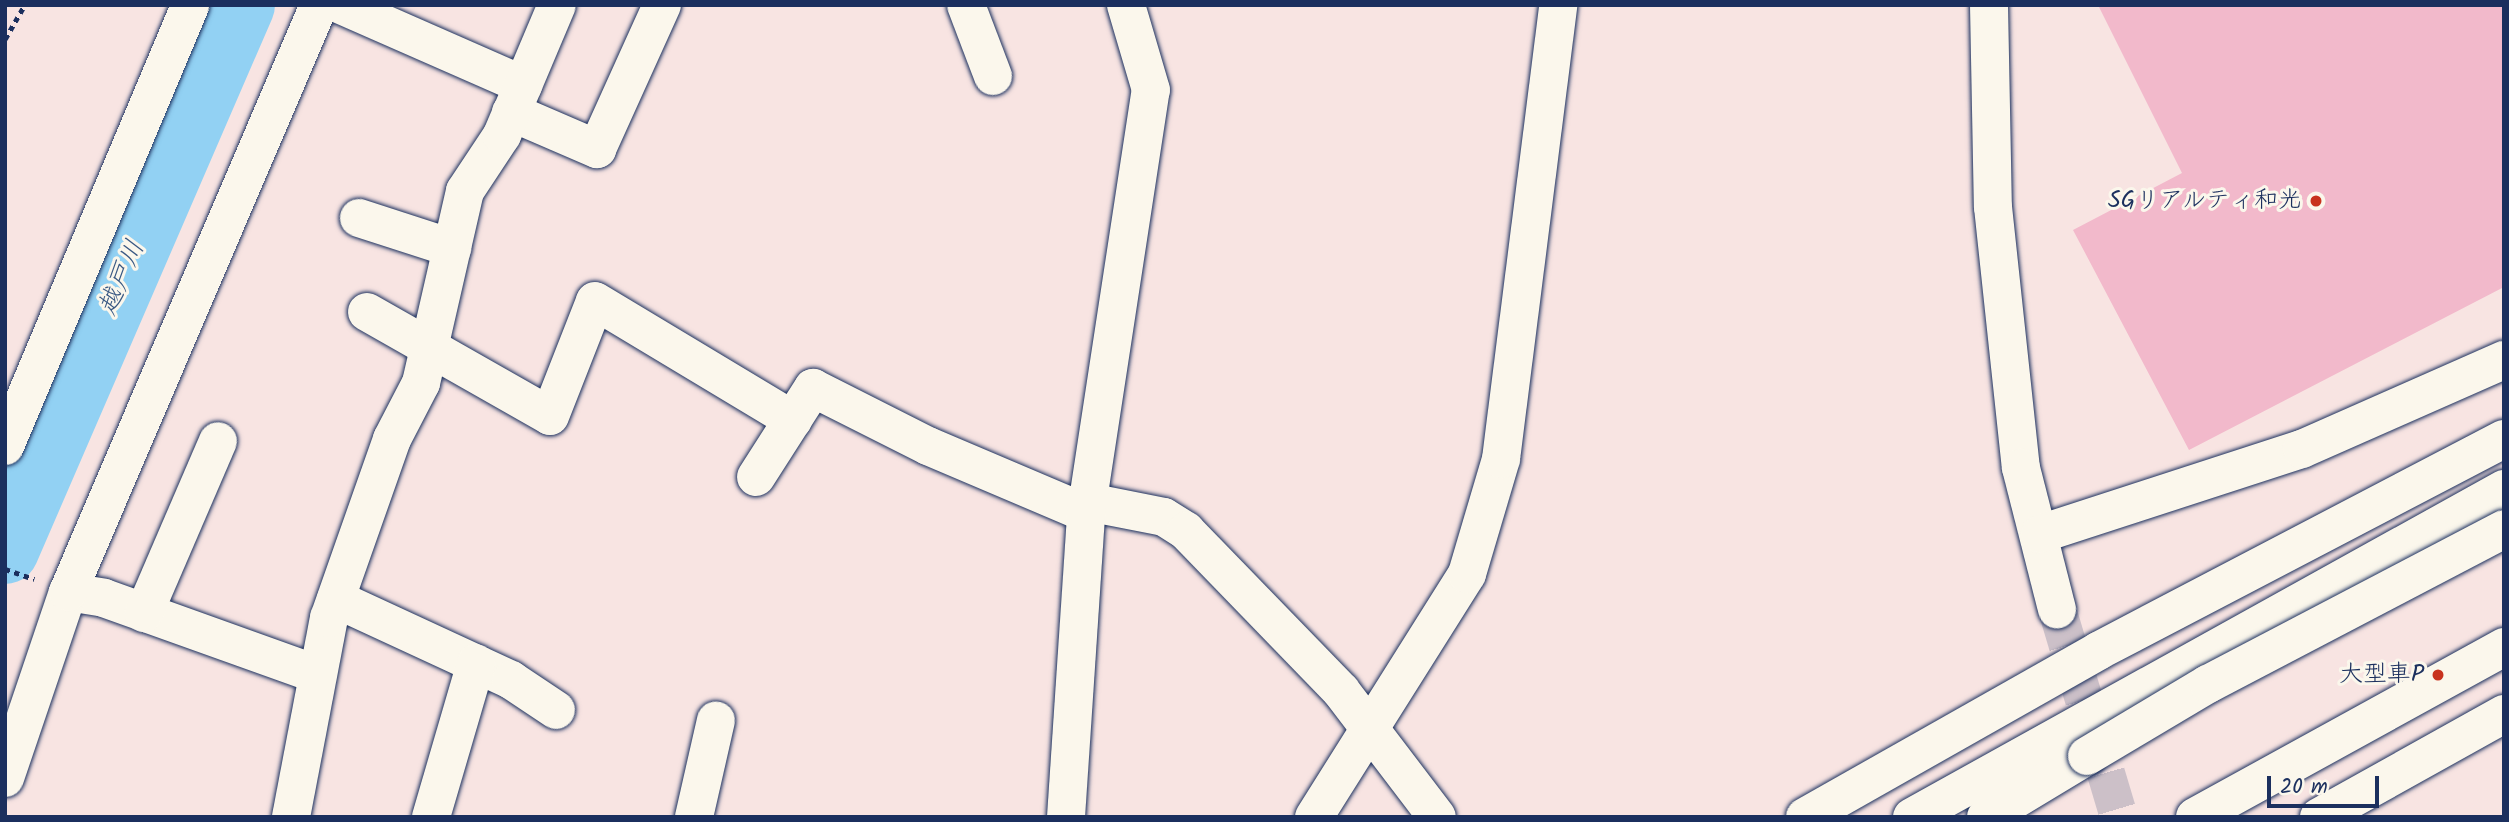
<!DOCTYPE html>
<meta charset="utf-8">
<style>
body{margin:0}
#map{position:relative;width:2509px;height:822px;overflow:hidden;background:#f8e4e2;font-family:Kalam,"Klee One",sans-serif}
div>[style]{position:absolute}
[style*='--x']{left:calc(var(--x)*1px);top:calc(var(--y)*1px);width:calc(var(--w)*1px);rotate:calc(var(--a)*1deg)}
.river>*{height:68px;margin:-34px;padding:0 34px;transform-origin:34px;border-radius:34px;background:#92d1f3}
.building>*{inset:0;background:#f2b9cb}
.minor-tunnel>*{height:38px;margin-top:-19px;transform-origin:0;background:repeating-linear-gradient(90deg,#ccc0c8 0 38px,transparent 0 57px)}
.path>*{height:4.5px;margin-top:-2.25px;transform-origin:0;background:repeating-linear-gradient(90deg,#1b2f5e 0 5px,transparent 0 10px)}
.roads{filter:drop-shadow(0 0 2px #1b2f5e) drop-shadow(0 0 2px #1b2f5e)}
.minor>*{height:38px;margin:-19px;padding:0 19px;transform-origin:19px;border-radius:19px;background:#fbf7ec}
.highway>*{height:38px;margin:-19px;padding:0 19px;transform-origin:19px;border-radius:19px;background:#fbf7ec}
.bridges{filter:drop-shadow(0 0 2px #1b2f5e) drop-shadow(0 0 2px #1b2f5e)}
.minor-bridge>*{height:38px;margin:-19px;padding:0 19px;transform-origin:19px;border-radius:19px;background:#fbf7ec}
.dots>*{width:19px;height:19px;translate:-50% -50%;box-sizing:border-box;border:4px solid #fbf7ec;border-radius:50%}
span{translate:-50% -50%;white-space:nowrap;text-align:center;line-height:1.15;-webkit-text-stroke:6px #fbf7ec;paint-order:stroke}
.poi-label{font-size:24px;color:#1b2f5e}
.right{translate:-100% -50%;text-align:right}
.water-label{font-size:26px;color:#395883;font-style:italic}
.frame{position:absolute;inset:0;border:7px solid #1b2f5e;pointer-events:none}
.scale{position:absolute;left:2267px;top:776px;width:112px;height:32px;box-sizing:border-box;border:4px solid #1b2f5e;border-top:0;padding-left:9px;font-size:21px;line-height:24px;white-space:nowrap;color:#1b2f5e;-webkit-text-stroke:5px #fbf7ec;paint-order:stroke}
</style>
<div id="map">
<div class="river">
<div style="--x:5;--y:550;--w:594;--a:-66.59"></div>
</div>
<div class="building">
<div style="clip-path:polygon(2098px 5px,2504px 5px,2504px 287px,2189px 450px,2073px 230px,2182px 173px)"></div>
</div>
<div class="minor-tunnel">
<div style="--x:2057;--y:609;--w:217;--a:73.4"></div>
</div>
<div class="path">
<div style="--x:5;--y:39;--w:39;--a:-60"></div>
<div style="--x:5;--y:569;--w:31;--a:19"></div>
</div>
<div class="roads">
<div class="minor">
<div style="--x:341;--y:5;--w:199;--a:23.7"></div>
<div style="--x:966;--y:5;--w:76;--a:69.2"></div>
<div style="--x:1989;--y:5;--w:202;--a:88.9"></div>
<div style="--x:1993;--y:207;--w:262;--a:83.9"></div>
<div style="--x:2021;--y:468;--w:146;--a:75.7"></div>
<div style="--x:511;--y:112;--w:94;--a:23.3"></div>
<div style="--x:597;--y:149;--w:158;--a:-65.7"></div>
<div style="--x:359;--y:218;--w:98;--a:17.9"></div>
<div style="--x:367;--y:312;--w:210;--a:29.6"></div>
<div style="--x:550;--y:416;--w:123;--a:-68.6"></div>
<div style="--x:595;--y:301;--w:231;--a:31"></div>
<div style="--x:5;--y:446;--w:478;--a:-67.2"></div>
<div style="--x:756;--y:477;--w:106;--a:-57.4"></div>
<div style="--x:813;--y:388;--w:129;--a:26.8"></div>
<div style="--x:928;--y:446;--w:172;--a:23"></div>
<div style="--x:1088;--y:502;--w:77;--a:11.2"></div>
<div style="--x:1164;--y:517;--w:26;--a:32"></div>
<div style="--x:1186;--y:531;--w:223;--a:45.9"></div>
<div style="--x:1341;--y:691;--w:158;--a:52.7"></div>
<div style="--x:2040;--y:534;--w:275;--a:-18"></div>
<div style="--x:2302;--y:449;--w:221;--a:-23.8"></div>
<div style="--x:68;--y:592;--w:36;--a:9"></div>
<div style="--x:104;--y:598;--w:225;--a:19.7"></div>
<div style="--x:336;--y:599;--w:193;--a:24.8"></div>
<div style="--x:511;--y:680;--w:54;--a:33.7"></div>
<div style="--x:144;--y:613;--w:187;--a:-66.7"></div>
<div style="--x:5;--y:778;--w:196;--a:-71.3"></div>
<div style="--x:68;--y:592;--w:638;--a:-66.85"></div>
<div style="--x:291;--y:817;--w:203;--a:-79.2"></div>
<div style="--x:329;--y:618;--w:190;--a:-70.6"></div>
<div style="--x:392;--y:439;--w:63;--a:-62.6"></div>
<div style="--x:421;--y:383;--w:197;--a:-77.1"></div>
<div style="--x:465;--y:191;--w:67;--a:-56.5"></div>
<div style="--x:502;--y:135;--w:141;--a:-67.1"></div>
<div style="--x:431;--y:817;--w:160;--a:-73.7"></div>
<div style="--x:694;--y:817;--w:99;--a:-77.2"></div>
<div style="--x:1066;--y:817;--w:305;--a:-86.2"></div>
<div style="--x:1086;--y:513;--w:428;--a:-81.3"></div>
<div style="--x:1151;--y:90;--w:89;--a:-106.4"></div>
<div style="--x:1314;--y:817;--w:287;--a:-57.8"></div>
<div style="--x:1467;--y:574;--w:120;--a:-73.5"></div>
<div style="--x:1501;--y:459;--w:458;--a:-82.8"></div>
<div style="--x:1805;--y:817;--w:337;--a:-29.5"></div>
<div style="--x:2098;--y:651;--w:458;--a:-27.6"></div>
</div>
<div class="highway">
<div style="--x:1912;--y:817;--w:677;--a:-28.99"></div>
<div style="--x:1986;--y:817;--w:118;--a:-31.1"></div>
<div style="--x:2195;--y:817;--w:353;--a:-28.8"></div>
<div style="--x:2319;--y:817;--w:212;--a:-29.1"></div>
</div>
</div>
<div class="bridges">
<div class="minor-bridge">
<div style="--x:2087;--y:756;--w:141;--a:-30.8"></div>
<div style="--x:2208;--y:684;--w:334;--a:-27.6"></div>
</div>
</div>
<div class="dots">
<div style="left:2316px;top:201px;background:#c8321e"></div>
<div style="left:2438px;top:675px;background:#c8321e"></div>
</div>
<div class="poi-label">
<span class="right" style="left:2302px;top:201px">SGリアルティ和光</span>
<span class="right" style="left:2424px;top:675px">大型車P</span>
</div>
<div class="water-label">
<span style="left:123px;top:278px;rotate:-67deg">越戸川</span>
</div>
<div class="frame"></div>
<div class="scale">20 m</div>
</div>
